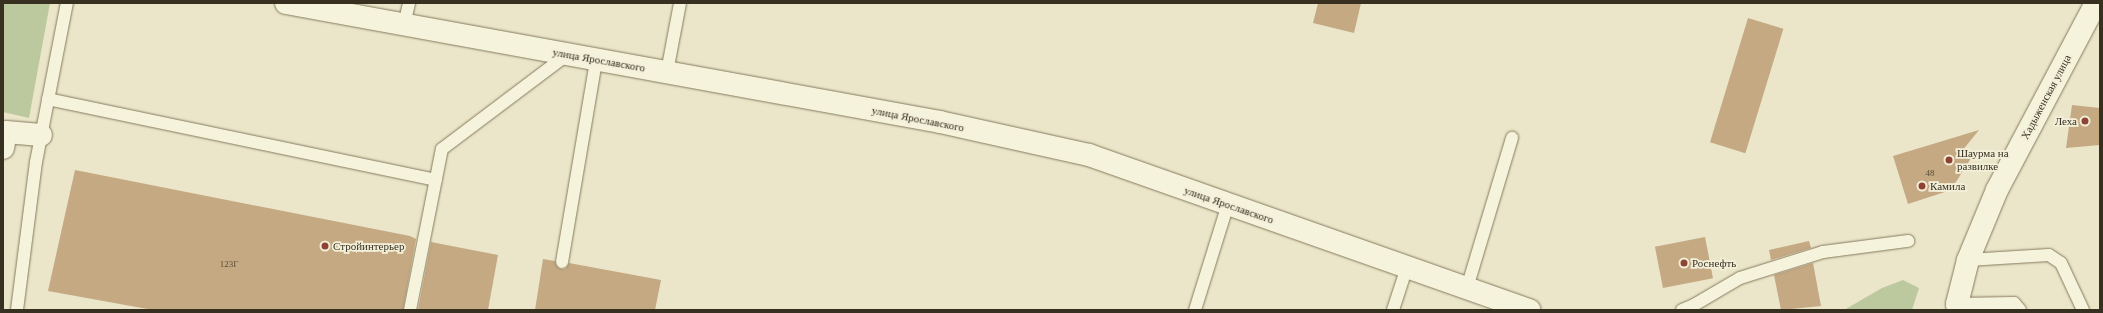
<!DOCTYPE html>
<meta charset="utf-8">
<style>
body{margin:0}
#map{position:relative;width:2103px;height:313px;overflow:hidden;background:#ebe6c9;font-family:Georgia,serif}
div>[style]{position:absolute}
[style*='--x']{left:calc(var(--x)*1px);top:calc(var(--y)*1px);width:calc(var(--w)*1px);rotate:calc(var(--a)*1deg)}
.green>*{inset:0;background:#bcc89e}
.building>*{inset:0;background:#c5a983;transform-origin:0 0}
.roads{filter:drop-shadow(0 0 1px #867a5f) drop-shadow(0 0 1px #867a5f)}
.service>*{height:12px;margin:-6px;padding:0 6px;transform-origin:6px;border-radius:6px;background:#f6f3dc}
.minor>*{height:22px;margin:-11px;padding:0 11px;transform-origin:11px;border-radius:11px;background:#f6f3dc}
.tertiary>*{height:22px;margin:-11px;padding:0 11px;transform-origin:11px;border-radius:11px;background:#f6f3dc}
.secondary>*{height:22px;margin:-11px;padding:0 11px;transform-origin:11px;border-radius:11px;background:#f6f3dc}
.dots>*{width:11px;height:11px;translate:-50% -50%;box-sizing:border-box;border:2px solid #f3efd8;border-radius:50%}
span{translate:-50% -50%;white-space:nowrap;text-align:center;line-height:1.15;-webkit-text-stroke:3.5px #f3efd8;paint-order:stroke}
.number-label{font-size:9px;color:#5a4e3a}
.number-label span{-webkit-text-stroke-width:0}
.street-label{font-size:11px;color:#373021}
.poi-label{font-size:11px;color:#373021}
.right{translate:-100% -50%;text-align:right}
.left{translate:0 -50%;text-align:left}
.frame{position:absolute;inset:0;border:4px solid #373021;pointer-events:none}
</style>
<div id="map">
<div class="green">
<div style="clip-path:polygon(3px 3px,50px 3px,29px 118px,3px 112px)"></div>
<div style="clip-path:polygon(1903px 280px,1919px 288px,1912px 310px,1844px 310px,1882px 288px)"></div>
</div>
<div class="building">
<div style="clip-path:polygon(1318px 3px,1361px 3px,1354px 33px,1313px 23px)"></div>
<div style="left:1748px;top:18px;width:37px;height:130px;rotate:17deg"></div>
<div style="clip-path:polygon(2072px 105px,2100px 108px,2100px 145px,2066px 148px)"></div>
<div style="clip-path:polygon(1979px 130px,1962px 151px,1973px 155px,1951px 190px,1908px 204px,1893px 156px)"></div>
<div style="clip-path:polygon(75px 170px,410px 236px,416px 239px,403px 310px,153px 310px,48px 291px)"></div>
<div style="left:1705px;top:237px;width:42px;height:51px;rotate:79deg"></div>
<div style="clip-path:polygon(1809px 241px,1811px 248px,1771px 260px,1769px 250px)"></div>
<div style="clip-path:polygon(431px 242px,498px 255px,488px 310px,418px 310px)"></div>
<div style="clip-path:polygon(543px 259px,555px 261px,560px 269px,565px 269px,569px 263px,661px 280px,655px 310px,535px 310px)"></div>
<div style="clip-path:polygon(1813px 263px,1821px 306px,1781px 310px,1774px 275px)"></div>
</div>
<div class="roads">
<div class="service">
<div style="--x:404;--y:25;--w:23;--a:-77"></div>
<div style="--x:667;--y:72;--w:70;--a:-79.3"></div>
<div style="--x:48;--y:99;--w:396;--a:11.8"></div>
<div style="--x:1968;--y:260;--w:81;--a:-3.5"></div>
<div style="--x:2049;--y:255;--w:14;--a:34"></div>
<div style="--x:2061;--y:263;--w:52;--a:64.9"></div>
<div style="--x:562;--y:262;--w:205;--a:-80.4"></div>
<div style="--x:1467;--y:288;--w:157;--a:-73.3"></div>
<div style="--x:1957;--y:304;--w:57;--a:-1"></div>
<div style="--x:2014;--y:303;--w:9;--a:49"></div>
<div style="--x:17;--y:310;--w:149;--a:-82.7"></div>
<div style="--x:36;--y:162;--w:162;--a:-79"></div>
<div style="--x:410;--y:310;--w:164;--a:-78.8"></div>
<div style="--x:442;--y:149;--w:158;--a:-37"></div>
<div style="--x:1195;--y:310;--w:111;--a:-72.7"></div>
<div style="--x:1393;--y:310;--w:45;--a:-72"></div>
<div style="--x:1682;--y:310;--w:13;--a:-23"></div>
<div style="--x:1694;--y:305;--w:53;--a:-30.4"></div>
<div style="--x:1740;--y:278;--w:87;--a:-17.4"></div>
<div style="--x:1823;--y:252;--w:86;--a:-7.4"></div>
</div>
<div class="minor">
<div style="--x:3;--y:148;--w:16;--a:-79"></div>
<div style="--x:6;--y:132;--w:35;--a:5"></div>
</div>
<div class="tertiary">
<div style="--x:286;--y:3;--w:665;--a:10.31"></div>
<div style="--x:940;--y:122;--w:153;--a:12.5"></div>
<div style="--x:1089;--y:155;--w:467;--a:19.4"></div>
</div>
<div class="secondary">
<div style="--x:1958;--y:310;--w:6;--a:-99"></div>
<div style="--x:1957;--y:304;--w:45;--a:-76"></div>
<div style="--x:1968;--y:260;--w:76;--a:-67.5"></div>
<div style="--x:1997;--y:190;--w:212;--a:-62.1"></div>
</div>
</div>
<div class="dots">
<div style="left:2085px;top:121px;background:#8f4335"></div>
<div style="left:1949px;top:160px;background:#8f4335"></div>
<div style="left:1922px;top:186px;background:#8f4335"></div>
<div style="left:325px;top:246px;background:#8f4335"></div>
<div style="left:1684px;top:263px;background:#8f4335"></div>
</div>
<div class="number-label">
<span style="left:1930px;top:173px">48</span>
<span style="left:229px;top:264px">123Г</span>
</div>
<div class="street-label">
<span style="left:599px;top:60px;rotate:10deg">улица Ярославского</span>
<span style="left:2046px;top:97px;rotate:-62deg">Хадыженская улица</span>
<span style="left:918px;top:119px;rotate:11deg">улица Ярославского</span>
<span style="left:1229px;top:205px;rotate:19deg">улица Ярославского</span>
</div>
<div class="poi-label">
<span class="right" style="left:2077px;top:121px">Леха</span>
<span class="left" style="left:1957px;top:160px">Шаурма на<br>развилке</span>
<span class="left" style="left:1930px;top:186px">Камила</span>
<span class="left" style="left:333px;top:246px">Стройинтерьер</span>
<span class="left" style="left:1692px;top:263px">Роснефть</span>
</div>
<div class="frame"></div>
</div>
